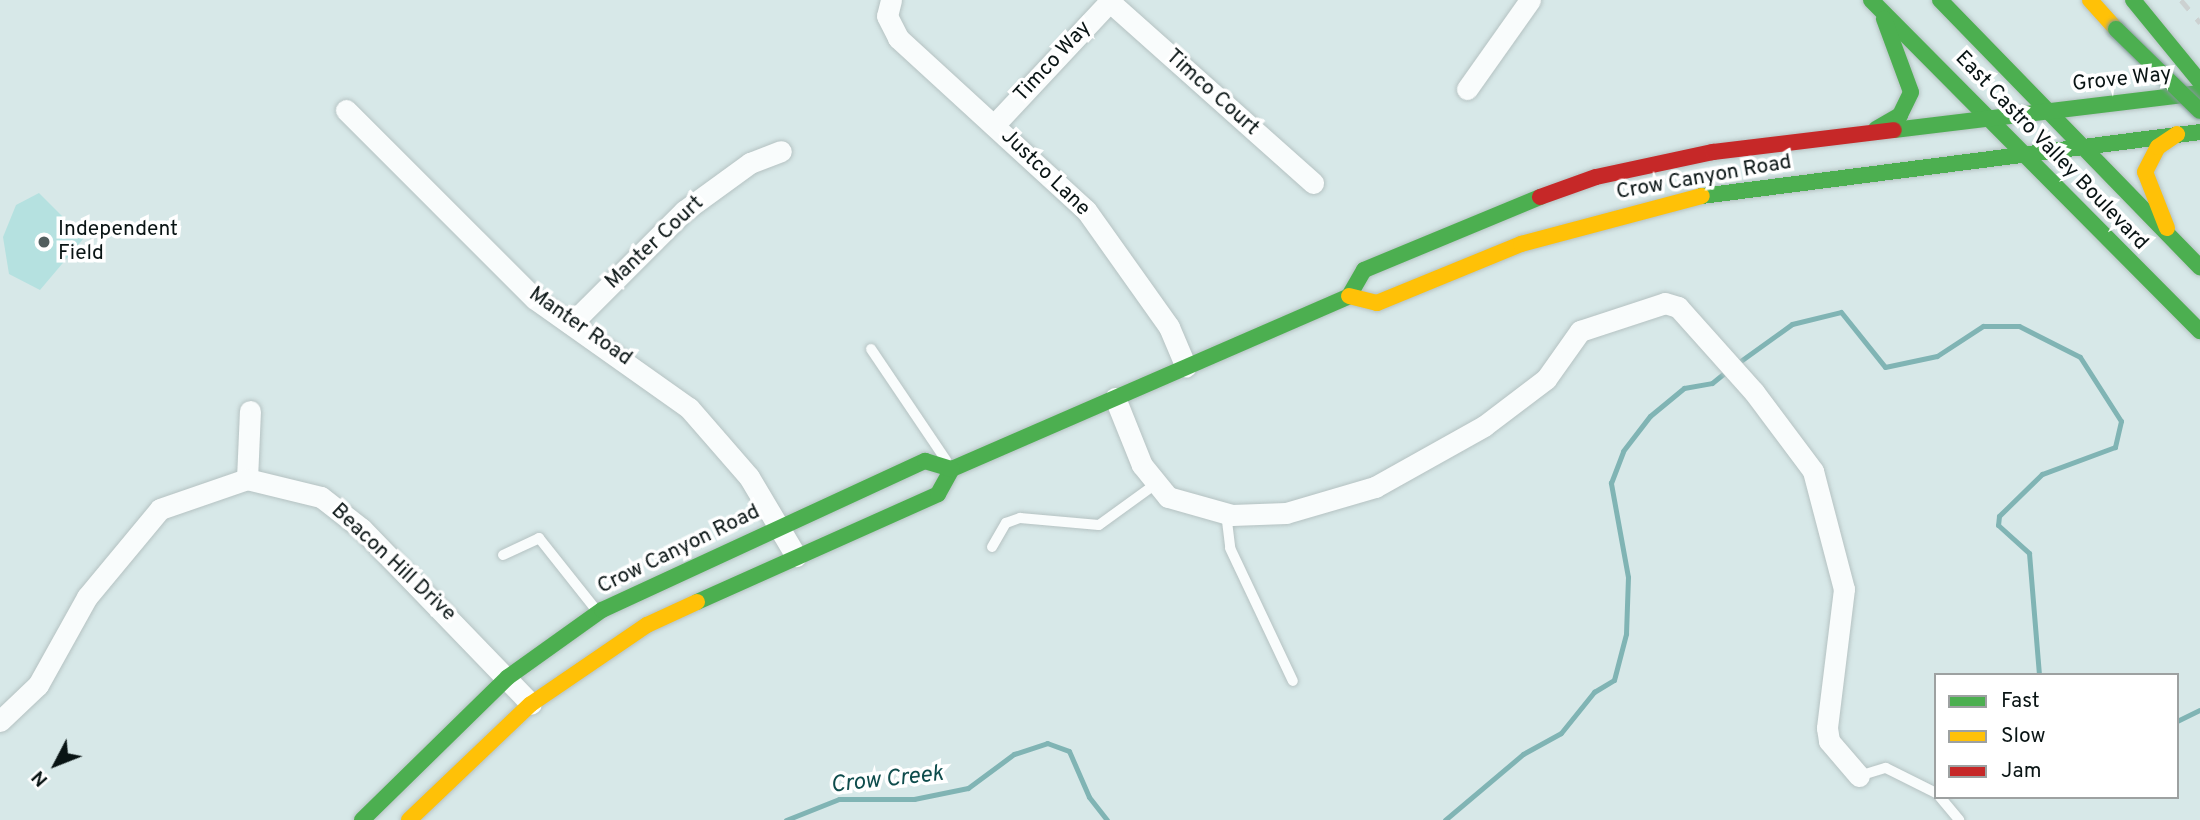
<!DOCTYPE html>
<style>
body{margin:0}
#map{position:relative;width:2200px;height:820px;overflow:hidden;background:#d7e8e8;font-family:Overpass,sans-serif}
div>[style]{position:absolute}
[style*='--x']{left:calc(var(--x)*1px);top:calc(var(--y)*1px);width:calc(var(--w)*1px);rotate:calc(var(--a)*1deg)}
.green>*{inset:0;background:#b5e1e0}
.stream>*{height:5px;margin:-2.5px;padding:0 2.5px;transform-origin:2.5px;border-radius:2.5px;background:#80b4b4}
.roads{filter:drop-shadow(0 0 2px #b5c2c2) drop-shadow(0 0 2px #b5c2c2)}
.lane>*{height:10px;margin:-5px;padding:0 5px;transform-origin:5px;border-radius:5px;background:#f9fcfc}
.street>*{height:21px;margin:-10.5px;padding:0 10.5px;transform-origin:10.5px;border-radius:10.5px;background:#f9fcfc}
.fast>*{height:16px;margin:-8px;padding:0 8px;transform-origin:8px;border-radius:8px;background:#4caf50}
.slow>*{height:16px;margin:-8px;padding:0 8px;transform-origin:8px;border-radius:8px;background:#ffc107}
.jam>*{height:16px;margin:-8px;padding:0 8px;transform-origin:8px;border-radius:8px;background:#c62828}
.rail>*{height:5px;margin-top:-2.5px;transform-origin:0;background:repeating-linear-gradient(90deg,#ccd1d1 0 12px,transparent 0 24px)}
.bridges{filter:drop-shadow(0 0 2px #839797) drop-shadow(0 0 2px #839797)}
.fast-bridge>*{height:16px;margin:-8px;padding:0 8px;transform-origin:8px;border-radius:8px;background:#4caf50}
.dots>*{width:19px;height:19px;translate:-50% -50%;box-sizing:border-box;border:4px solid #fff;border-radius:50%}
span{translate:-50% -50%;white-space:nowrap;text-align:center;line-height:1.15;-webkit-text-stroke:7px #fff;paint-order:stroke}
.street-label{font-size:21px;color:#091414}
.poi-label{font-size:21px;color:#091414}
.left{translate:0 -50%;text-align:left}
.water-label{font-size:23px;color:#0e4c4c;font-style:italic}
.legend{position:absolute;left:1934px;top:673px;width:245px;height:126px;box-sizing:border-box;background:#fff;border:2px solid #9da1a1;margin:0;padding:9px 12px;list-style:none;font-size:21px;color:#091414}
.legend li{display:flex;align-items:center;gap:14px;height:35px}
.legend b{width:35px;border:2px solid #9da1a1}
.north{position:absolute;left:21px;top:729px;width:70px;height:70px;-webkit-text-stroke:5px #fff;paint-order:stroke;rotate:228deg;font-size:19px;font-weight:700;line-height:28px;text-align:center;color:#091414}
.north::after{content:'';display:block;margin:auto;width:24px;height:32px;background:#091414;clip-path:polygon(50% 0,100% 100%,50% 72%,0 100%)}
</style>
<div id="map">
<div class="green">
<div style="clip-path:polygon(39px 193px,84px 238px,40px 290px,9px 274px,3px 237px,16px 205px)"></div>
</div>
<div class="stream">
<div style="--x:1735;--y:365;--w:70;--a:-35.7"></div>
<div style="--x:1792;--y:324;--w:50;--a:-13.8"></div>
<div style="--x:1841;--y:312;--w:70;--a:51.3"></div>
<div style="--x:1885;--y:367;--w:53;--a:-11.9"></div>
<div style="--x:1937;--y:356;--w:55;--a:-33.1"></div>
<div style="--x:1983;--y:326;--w:36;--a:0"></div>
<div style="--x:2019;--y:326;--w:68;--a:26.9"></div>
<div style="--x:2080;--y:357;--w:76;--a:57.4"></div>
<div style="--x:2121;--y:421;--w:27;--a:103"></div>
<div style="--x:2115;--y:447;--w:78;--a:159.7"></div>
<div style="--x:2042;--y:474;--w:60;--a:135.7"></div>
<div style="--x:1999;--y:516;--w:9;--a:96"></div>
<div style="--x:1998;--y:525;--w:42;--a:42.1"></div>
<div style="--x:2029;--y:553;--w:122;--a:85.3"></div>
<div style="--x:2177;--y:721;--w:25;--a:-26"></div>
<div style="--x:786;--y:820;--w:57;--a:-21.6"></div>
<div style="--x:839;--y:799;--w:75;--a:0"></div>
<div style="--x:914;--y:799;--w:55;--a:-11.5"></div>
<div style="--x:968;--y:788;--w:57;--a:-36.5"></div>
<div style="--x:1014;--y:754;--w:35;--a:-18"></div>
<div style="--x:1047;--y:743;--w:23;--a:20"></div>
<div style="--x:1069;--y:751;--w:50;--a:66.5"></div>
<div style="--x:1089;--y:797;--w:29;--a:52"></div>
<div style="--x:1445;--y:820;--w:102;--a:-40.2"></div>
<div style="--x:1523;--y:754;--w:43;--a:-28.9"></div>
<div style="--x:1561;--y:733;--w:53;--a:-51.2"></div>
<div style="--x:1594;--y:692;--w:23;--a:-31"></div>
<div style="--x:1614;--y:680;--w:48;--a:-75.4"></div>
<div style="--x:1626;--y:634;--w:57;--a:-88"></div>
<div style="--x:1628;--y:577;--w:96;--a:-100.3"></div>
<div style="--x:1611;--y:483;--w:34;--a:-69"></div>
<div style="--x:1623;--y:451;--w:44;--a:-52.4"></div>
<div style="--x:1650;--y:416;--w:44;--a:-39.5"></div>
<div style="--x:1684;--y:388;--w:28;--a:-10"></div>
<div style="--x:1712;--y:383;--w:19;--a:-39"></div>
</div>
<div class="roads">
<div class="lane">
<div style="--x:871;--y:349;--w:134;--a:56"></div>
<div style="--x:1226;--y:513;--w:35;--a:83"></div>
<div style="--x:1230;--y:548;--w:147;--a:64.7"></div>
<div style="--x:992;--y:547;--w:28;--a:-60"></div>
<div style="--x:1006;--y:523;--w:15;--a:-20"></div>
<div style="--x:1020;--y:518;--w:79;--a:5.1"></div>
<div style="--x:1099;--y:525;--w:72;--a:-35.9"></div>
<div style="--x:503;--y:555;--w:40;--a:-25"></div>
<div style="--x:539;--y:538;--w:93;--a:51.5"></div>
<div style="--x:1859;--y:776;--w:28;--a:-17"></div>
<div style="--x:1886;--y:768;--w:56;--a:26.6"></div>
<div style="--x:1940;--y:797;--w:30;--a:50"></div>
</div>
<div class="street">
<div style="--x:891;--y:0;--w:16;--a:104"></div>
<div style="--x:887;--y:16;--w:25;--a:63"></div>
<div style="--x:898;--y:38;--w:255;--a:42.5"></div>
<div style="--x:1086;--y:210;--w:143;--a:54.6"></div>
<div style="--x:1169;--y:327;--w:43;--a:67"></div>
<div style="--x:1110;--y:2;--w:272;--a:41.7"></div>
<div style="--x:1467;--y:89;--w:109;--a:-54.7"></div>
<div style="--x:346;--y:110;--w:267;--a:45"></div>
<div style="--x:535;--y:299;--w:189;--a:35.3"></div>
<div style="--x:689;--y:408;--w:91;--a:49"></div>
<div style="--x:749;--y:477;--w:92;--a:59.3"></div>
<div style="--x:995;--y:124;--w:170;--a:-46.9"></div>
<div style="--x:571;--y:324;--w:160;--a:-45"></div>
<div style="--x:684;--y:211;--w:82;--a:-36"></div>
<div style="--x:750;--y:163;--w:33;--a:-21"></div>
<div style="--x:1115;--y:398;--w:72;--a:68.1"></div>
<div style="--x:1142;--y:465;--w:41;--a:50.9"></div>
<div style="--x:1168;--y:497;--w:66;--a:15.7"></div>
<div style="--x:1232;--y:515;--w:54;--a:-2.1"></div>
<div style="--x:1286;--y:513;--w:93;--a:-16.3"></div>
<div style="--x:1375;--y:487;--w:125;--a:-29.2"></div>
<div style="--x:1484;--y:426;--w:78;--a:-37.2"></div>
<div style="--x:1546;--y:379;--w:59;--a:-54.7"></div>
<div style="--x:1580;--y:331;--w:89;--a:-18.2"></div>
<div style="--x:1665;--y:303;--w:14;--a:17"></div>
<div style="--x:1678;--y:307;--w:114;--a:48.2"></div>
<div style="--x:1754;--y:392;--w:99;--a:53.2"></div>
<div style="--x:1813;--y:471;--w:122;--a:75.3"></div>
<div style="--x:1844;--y:589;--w:140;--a:97"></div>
<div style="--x:1827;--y:728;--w:13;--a:81"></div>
<div style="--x:1829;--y:741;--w:46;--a:49.4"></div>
<div style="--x:247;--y:479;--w:68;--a:-87.5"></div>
<div style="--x:0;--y:721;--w:52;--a:-43.5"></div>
<div style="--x:38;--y:685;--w:101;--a:-60.9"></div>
<div style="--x:87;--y:597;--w:114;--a:-50.3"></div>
<div style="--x:160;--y:509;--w:92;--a:-19"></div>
<div style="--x:247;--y:479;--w:76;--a:13.7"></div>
<div style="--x:321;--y:497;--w:52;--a:38"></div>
<div style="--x:362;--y:529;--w:243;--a:46"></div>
</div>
<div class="fast">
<div style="--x:1871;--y:0;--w:467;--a:45.2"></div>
<div style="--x:1940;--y:0;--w:373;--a:45.8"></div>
<div style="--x:2133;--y:0;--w:106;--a:50.7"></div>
<div style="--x:1876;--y:129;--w:28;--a:-30"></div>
<div style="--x:1900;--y:115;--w:25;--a:-64"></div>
<div style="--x:1911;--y:92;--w:78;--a:-110.3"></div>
<div style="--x:1894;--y:130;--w:308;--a:-6.9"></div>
<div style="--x:1702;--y:196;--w:502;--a:-7.32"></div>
<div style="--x:697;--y:602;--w:264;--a:-24.1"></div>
<div style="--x:938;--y:494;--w:29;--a:-61"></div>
<div style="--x:952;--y:469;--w:433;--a:-23.5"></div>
<div style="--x:1349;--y:296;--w:30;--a:-60"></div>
<div style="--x:1364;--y:270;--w:191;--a:-22.5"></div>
<div style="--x:362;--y:820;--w:204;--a:-44.4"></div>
<div style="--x:508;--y:677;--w:115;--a:-35.5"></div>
<div style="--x:602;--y:610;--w:356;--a:-24.8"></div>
<div style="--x:925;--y:461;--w:28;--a:17"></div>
</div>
<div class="slow">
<div style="--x:2090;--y:0;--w:39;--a:48"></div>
<div style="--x:2167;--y:228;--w:60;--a:-111.4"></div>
<div style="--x:2145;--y:172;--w:28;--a:-63"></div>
<div style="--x:2158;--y:147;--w:23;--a:-34"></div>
<div style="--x:1349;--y:296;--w:29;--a:14"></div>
<div style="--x:1377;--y:303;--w:156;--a:-22.3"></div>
<div style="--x:1521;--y:244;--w:187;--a:-14.9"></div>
<div style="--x:409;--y:820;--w:168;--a:-43.6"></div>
<div style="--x:531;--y:704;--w:140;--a:-34.3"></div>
<div style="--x:647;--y:625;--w:55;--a:-24.7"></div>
</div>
<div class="jam">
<div style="--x:1540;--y:197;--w:59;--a:-19.7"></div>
<div style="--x:1596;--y:177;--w:120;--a:-12.1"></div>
<div style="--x:1713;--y:152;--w:182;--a:-6.9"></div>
</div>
</div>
<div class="rail">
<div style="--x:2181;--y:0;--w:30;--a:50"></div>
</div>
<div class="bridges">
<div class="fast-bridge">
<div style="--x:2116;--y:29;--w:117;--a:44.3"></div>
</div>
</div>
<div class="dots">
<div style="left:44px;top:242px;background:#515e5e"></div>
</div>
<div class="street-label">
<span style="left:1053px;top:62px;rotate:-47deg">Timco Way</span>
<span style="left:2122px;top:80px;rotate:-6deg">Grove Way</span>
<span style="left:1212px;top:93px;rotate:42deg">Timco Court</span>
<span style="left:2051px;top:151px;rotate:46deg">East Castro Valley Boulevard</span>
<span style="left:1045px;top:173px;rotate:44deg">Justco Lane</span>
<span style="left:1704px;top:178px;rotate:-10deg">Crow Canyon Road</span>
<span style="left:655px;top:243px;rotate:-43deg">Manter Court</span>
<span style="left:580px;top:327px;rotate:35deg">Manter Road</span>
<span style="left:679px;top:550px;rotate:-26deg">Crow Canyon Road</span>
<span style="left:393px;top:563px;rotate:43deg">Beacon Hill Drive</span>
</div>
<div class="poi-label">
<span class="left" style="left:58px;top:242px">Independent<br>Field</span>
</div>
<div class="water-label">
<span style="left:887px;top:781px;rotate:-6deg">Crow Creek</span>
</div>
<ul class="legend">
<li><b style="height:9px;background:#4caf50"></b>Fast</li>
<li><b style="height:9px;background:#ffc107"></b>Slow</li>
<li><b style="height:9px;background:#c62828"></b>Jam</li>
</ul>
<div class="north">N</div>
</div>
